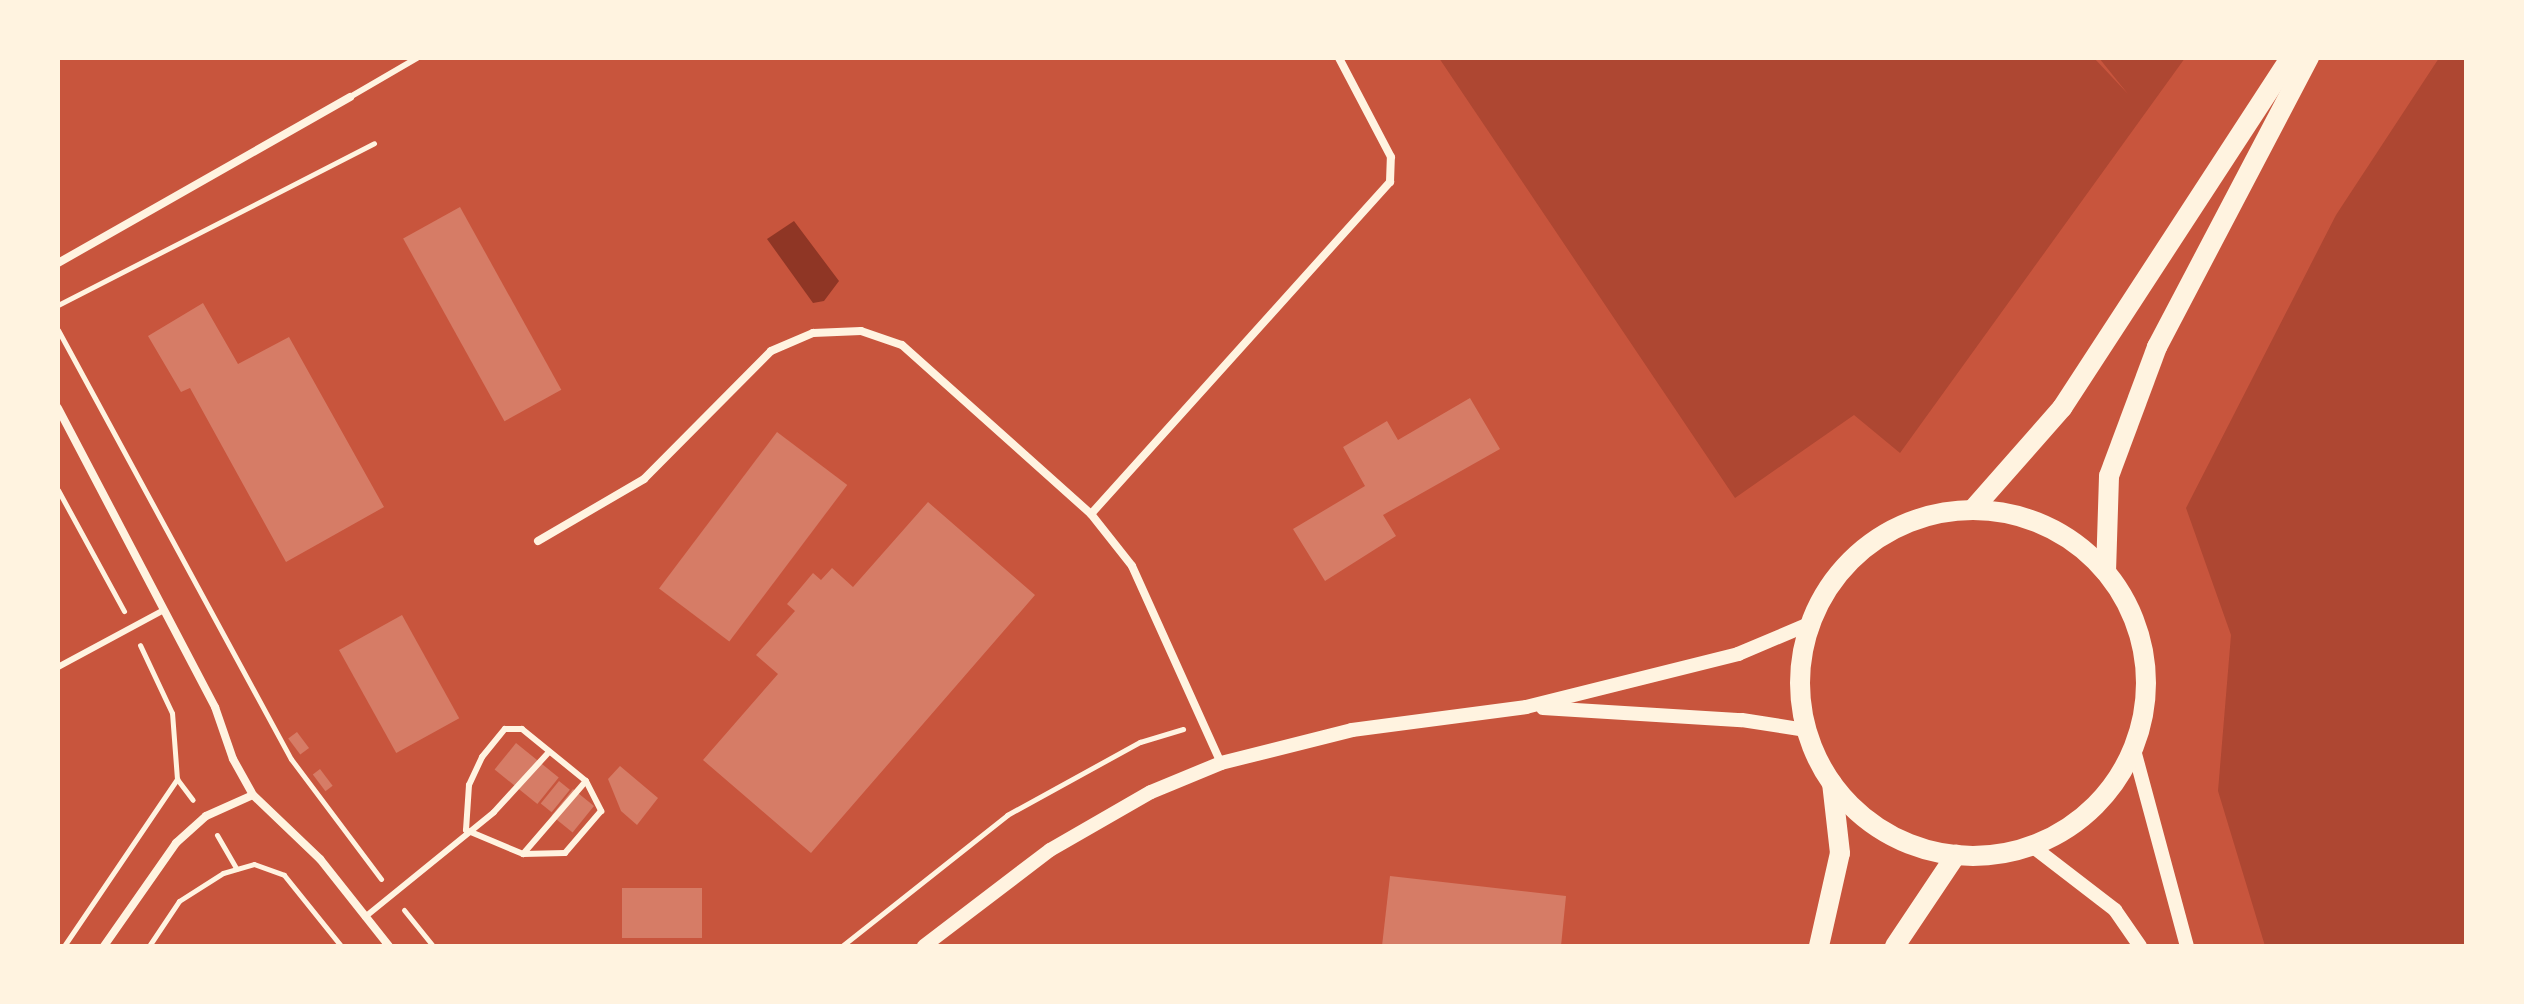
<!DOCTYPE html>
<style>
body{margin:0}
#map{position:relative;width:2524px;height:1004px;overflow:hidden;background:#c8553d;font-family:"IBM Plex Sans",sans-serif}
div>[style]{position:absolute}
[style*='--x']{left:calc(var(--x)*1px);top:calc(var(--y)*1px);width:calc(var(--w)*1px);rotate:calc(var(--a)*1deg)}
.green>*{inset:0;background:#ae4732}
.water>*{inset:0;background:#8f3625}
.building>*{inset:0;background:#d67c66;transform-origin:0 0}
.path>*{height:5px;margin:-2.5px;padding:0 2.5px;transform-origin:2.5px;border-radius:2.5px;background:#fff3e0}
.service>*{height:6px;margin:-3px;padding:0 3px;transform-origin:3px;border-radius:3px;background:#fff3e0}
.minor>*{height:8px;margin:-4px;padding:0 4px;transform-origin:4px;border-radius:4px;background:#fff3e0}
.tertiary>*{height:14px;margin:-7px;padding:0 7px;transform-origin:7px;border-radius:7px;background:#fff3e0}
.primary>*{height:20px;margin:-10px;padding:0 10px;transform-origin:10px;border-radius:10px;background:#fff3e0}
.primary>.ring{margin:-10px;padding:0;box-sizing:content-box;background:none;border:20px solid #fff3e0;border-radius:50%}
span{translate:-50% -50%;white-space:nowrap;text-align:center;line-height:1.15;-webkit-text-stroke:7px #fff3e0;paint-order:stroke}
.frame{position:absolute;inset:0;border:60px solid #fff3e0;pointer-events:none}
</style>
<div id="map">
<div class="green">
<div style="clip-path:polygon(1439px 58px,2094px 58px,2128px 94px,2099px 58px,2185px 58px,1900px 453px,1854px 415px,1735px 498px)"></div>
<div style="clip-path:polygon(2439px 58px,2466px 58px,2466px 946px,2265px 946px,2218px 791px,2231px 635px,2186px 508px,2336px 215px)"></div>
</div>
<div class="water">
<div style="clip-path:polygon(794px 221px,839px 281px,824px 301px,813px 303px,767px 239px)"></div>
</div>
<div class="building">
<div style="left:460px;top:207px;width:209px;height:65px;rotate:61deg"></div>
<div style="clip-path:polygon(203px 303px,238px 364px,289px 337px,384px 507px,286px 562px,190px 388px,181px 392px,148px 336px)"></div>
<div style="clip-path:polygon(1470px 398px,1500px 449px,1383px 515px,1396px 536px,1325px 581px,1293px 529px,1365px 486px,1343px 447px,1387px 421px,1398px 440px)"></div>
<div style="left:777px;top:432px;width:88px;height:196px;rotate:37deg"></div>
<div style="clip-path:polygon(928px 502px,1035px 595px,811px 853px,703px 760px,778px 674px,756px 655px,795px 611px,787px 604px,813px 573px,821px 580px,832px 568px,853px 587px)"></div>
<div style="left:402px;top:615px;width:118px;height:72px;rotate:61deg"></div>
<div style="left:297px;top:732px;width:20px;height:11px;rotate:53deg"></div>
<div style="left:516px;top:743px;width:55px;height:34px;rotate:39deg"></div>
<div style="clip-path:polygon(620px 766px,658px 798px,637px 825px,621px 811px,608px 779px)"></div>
<div style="left:320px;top:769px;width:21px;height:9px;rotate:53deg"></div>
<div style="left:559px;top:781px;width:14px;height:29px;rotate:39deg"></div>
<div style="left:573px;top:789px;width:27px;height:34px;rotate:39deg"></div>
<div style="clip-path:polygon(1390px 876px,1566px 896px,1561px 946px,1382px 946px)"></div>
<div style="left:622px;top:888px;width:80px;height:50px"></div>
</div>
<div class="path">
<div style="--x:58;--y:305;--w:355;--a:-27.1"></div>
<div style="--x:58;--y:330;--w:488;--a:61.5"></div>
<div style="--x:291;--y:759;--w:150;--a:53.1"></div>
<div style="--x:58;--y:490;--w:138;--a:61.4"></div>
<div style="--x:177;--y:779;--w:26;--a:53"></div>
<div style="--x:217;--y:835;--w:39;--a:60"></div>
<div style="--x:404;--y:910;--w:46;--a:51.1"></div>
<div style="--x:64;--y:946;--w:202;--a:-55.9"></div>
<div style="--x:177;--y:779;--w:66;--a:-94.3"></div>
<div style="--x:172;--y:713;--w:75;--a:-115.2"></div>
<div style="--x:149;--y:946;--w:54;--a:-56.3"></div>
<div style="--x:179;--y:901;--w:52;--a:-32.5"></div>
<div style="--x:223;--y:873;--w:32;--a:-16"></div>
<div style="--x:254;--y:864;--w:32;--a:20"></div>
<div style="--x:284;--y:875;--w:91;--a:51.2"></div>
<div style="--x:842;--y:946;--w:211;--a:-38.4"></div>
<div style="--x:1007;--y:815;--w:152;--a:-28.8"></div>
<div style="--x:1140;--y:742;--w:45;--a:-16.8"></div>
</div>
<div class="service">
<div style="--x:350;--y:97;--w:78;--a:-30.2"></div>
<div style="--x:58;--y:667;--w:120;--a:-28.3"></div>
<div style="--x:466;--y:830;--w:45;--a:-86.2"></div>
<div style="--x:469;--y:785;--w:31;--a:-65"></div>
<div style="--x:482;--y:757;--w:36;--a:-51"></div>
<div style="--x:505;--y:729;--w:17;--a:0"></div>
<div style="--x:522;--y:729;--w:82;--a:39.1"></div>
<div style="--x:586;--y:781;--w:34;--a:63"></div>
<div style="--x:601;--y:811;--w:55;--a:130.6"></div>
<div style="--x:565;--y:853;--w:42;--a:178.6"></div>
<div style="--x:466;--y:830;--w:62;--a:22.8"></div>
<div style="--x:523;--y:854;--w:96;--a:-49.2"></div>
<div style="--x:365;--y:917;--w:166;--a:-39.1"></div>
<div style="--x:494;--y:812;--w:81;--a:-47.5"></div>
</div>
<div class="minor">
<div style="--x:58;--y:263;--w:336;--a:-29.6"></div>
<div style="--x:58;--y:408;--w:338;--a:62.3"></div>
<div style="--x:215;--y:707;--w:55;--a:70.9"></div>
<div style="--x:233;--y:759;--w:41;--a:60.9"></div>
<div style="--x:253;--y:795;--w:93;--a:43.7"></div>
<div style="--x:320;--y:859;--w:111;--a:51.6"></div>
<div style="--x:1091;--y:514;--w:447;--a:-48"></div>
<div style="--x:1390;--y:182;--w:25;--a:-88"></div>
<div style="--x:1391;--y:157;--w:112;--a:-117.7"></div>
<div style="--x:538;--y:541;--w:123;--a:-30.3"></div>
<div style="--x:644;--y:479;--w:180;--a:-45.2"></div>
<div style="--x:771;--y:351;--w:46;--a:-23.2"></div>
<div style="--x:813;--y:333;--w:48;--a:-2.4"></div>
<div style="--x:861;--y:331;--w:43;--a:18.9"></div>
<div style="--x:902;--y:345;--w:254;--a:41.8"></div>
<div style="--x:1091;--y:514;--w:66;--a:51.7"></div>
<div style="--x:1132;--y:566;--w:216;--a:65.7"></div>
<div style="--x:104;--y:946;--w:126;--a:-55"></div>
<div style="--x:176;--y:843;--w:40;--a:-42"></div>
<div style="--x:206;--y:816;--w:51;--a:-24.1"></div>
</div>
<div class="tertiary">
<div style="--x:1543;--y:708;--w:199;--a:3.5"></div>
<div style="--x:1742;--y:720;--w:65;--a:8.9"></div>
<div style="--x:2134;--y:750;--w:203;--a:74.9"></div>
<div style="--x:2032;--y:846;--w:105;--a:37.6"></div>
<div style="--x:2115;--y:910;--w:44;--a:55.2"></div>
<div style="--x:924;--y:946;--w:158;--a:-37.3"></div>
<div style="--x:1050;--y:850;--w:116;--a:-29.9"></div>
<div style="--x:1151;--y:792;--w:76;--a:-22.5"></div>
<div style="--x:1221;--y:763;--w:135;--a:-14.1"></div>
<div style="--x:1352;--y:730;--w:176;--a:-7.5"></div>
<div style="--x:1526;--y:707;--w:219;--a:-14"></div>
<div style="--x:1738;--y:654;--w:77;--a:-22.9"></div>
</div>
<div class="primary">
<div style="--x:1973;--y:509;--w:135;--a:-48.6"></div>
<div style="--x:2062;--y:408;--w:418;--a:-56.9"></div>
<div class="ring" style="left:1800px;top:510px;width:326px;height:326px"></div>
<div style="--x:2106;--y:572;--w:96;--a:-88.2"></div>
<div style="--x:2109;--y:476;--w:138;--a:-69.6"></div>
<div style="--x:2157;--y:347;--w:327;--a:-62.3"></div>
<div style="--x:1819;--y:946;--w:95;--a:-77.3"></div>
<div style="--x:1840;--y:853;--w:70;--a:-96.5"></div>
<div style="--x:1895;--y:946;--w:110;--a:-56.2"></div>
</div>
<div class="frame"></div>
</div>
